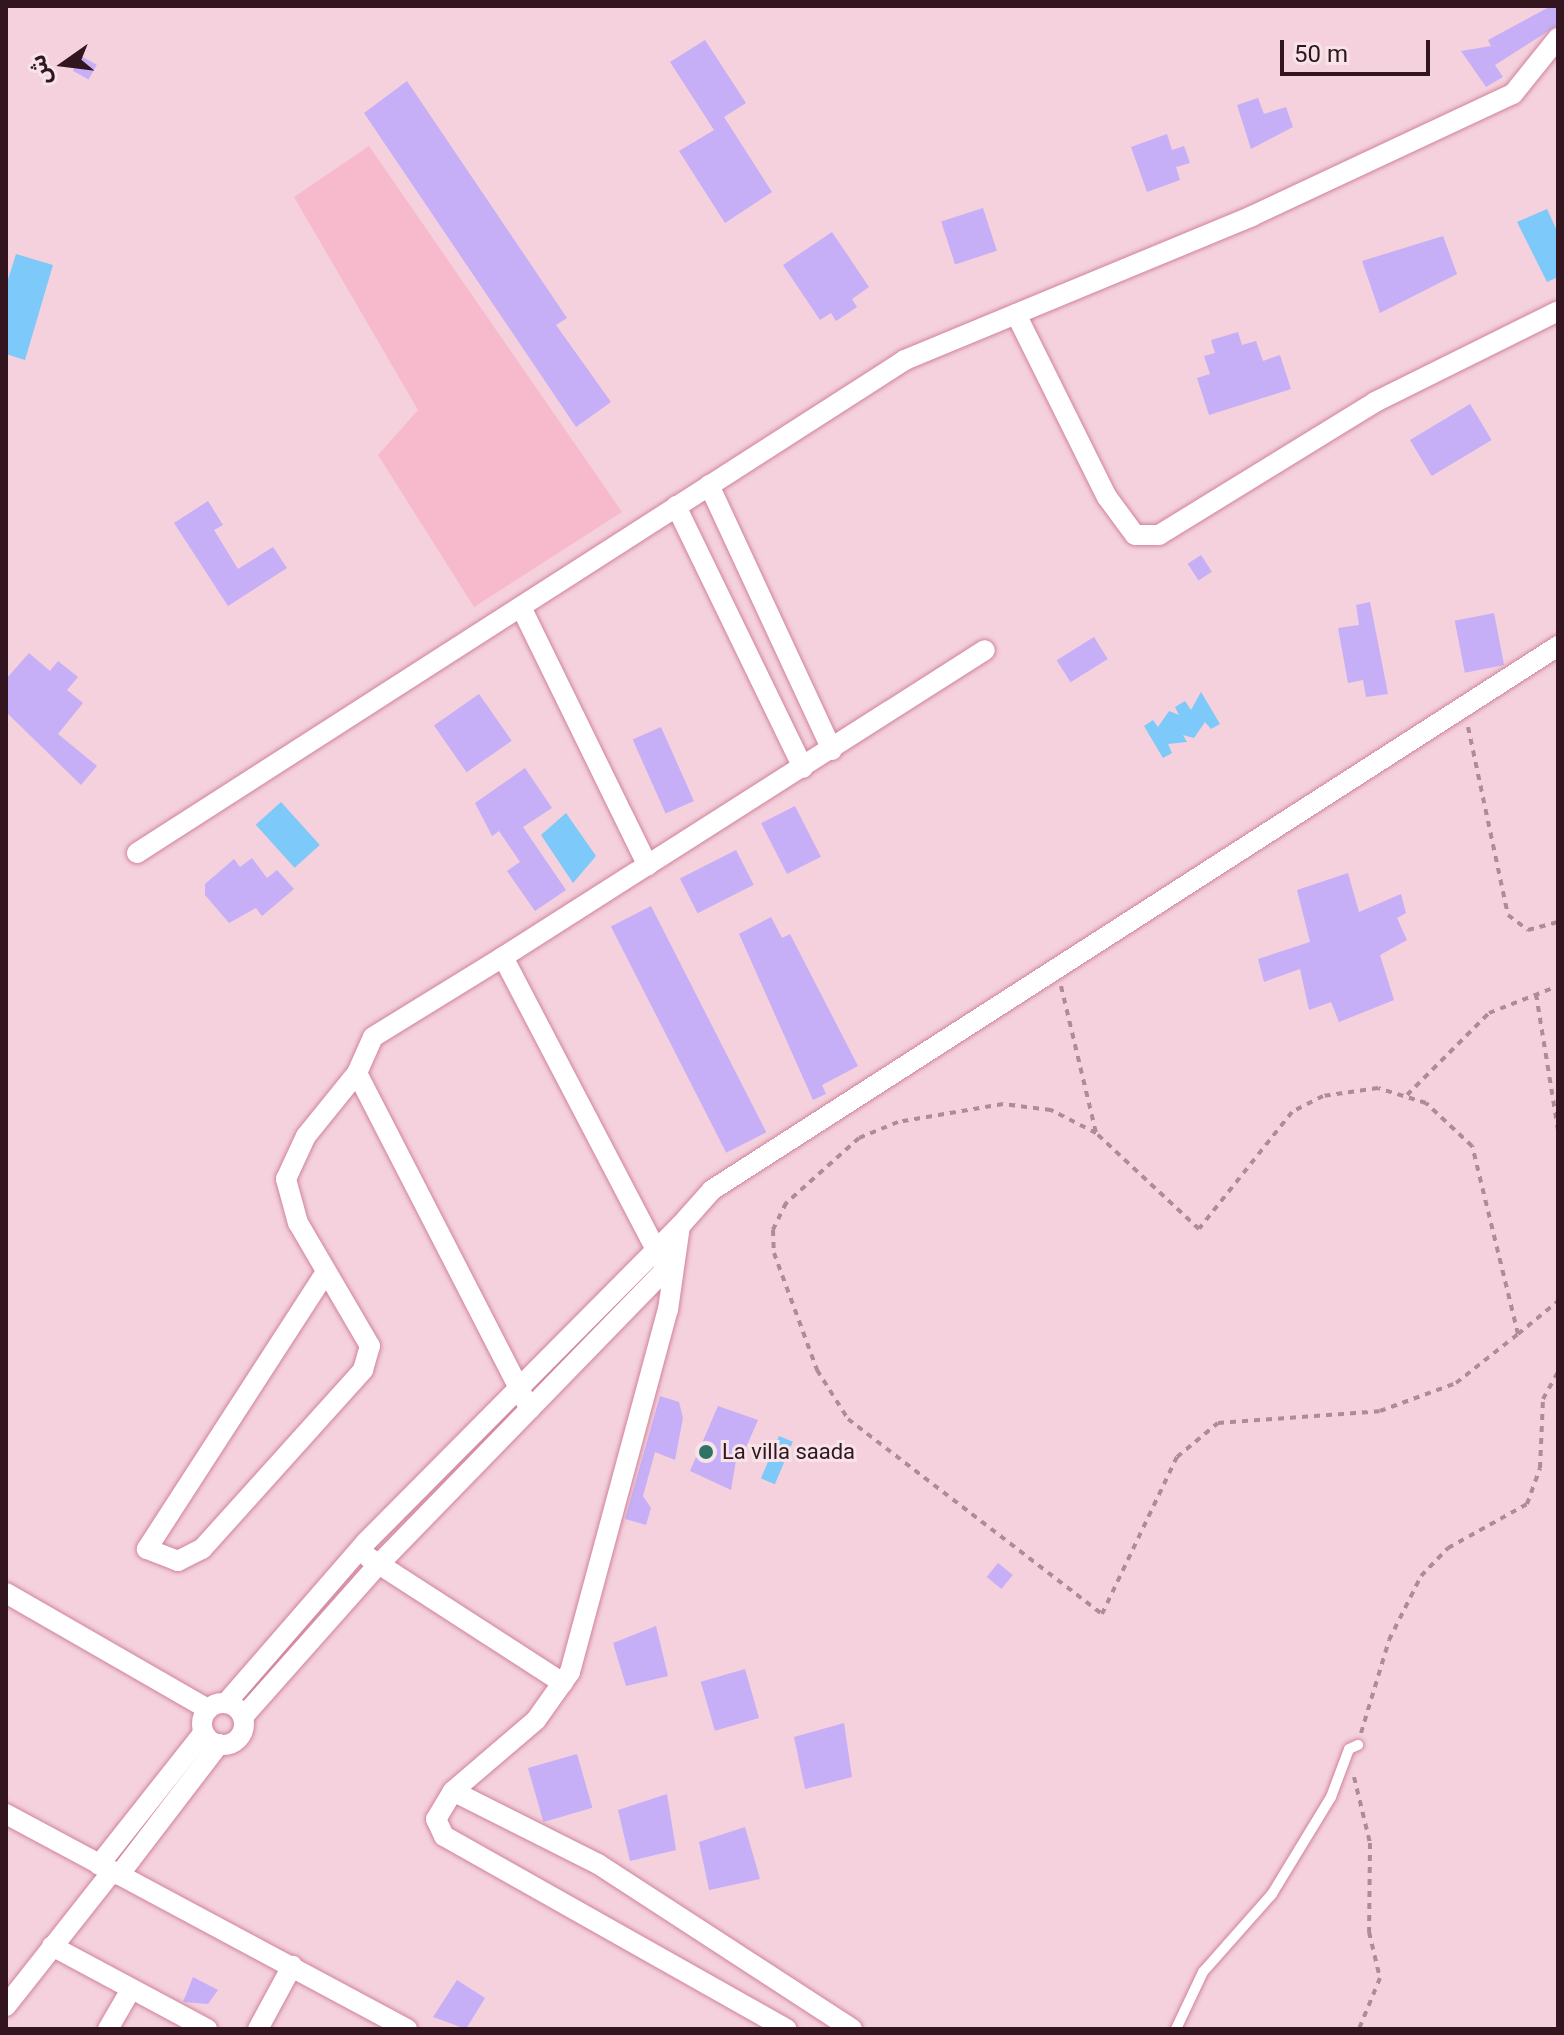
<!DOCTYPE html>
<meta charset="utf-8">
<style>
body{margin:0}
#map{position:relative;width:1564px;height:2035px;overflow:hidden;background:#f4d1dc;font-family:Roboto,"Noto Sans Arabic",sans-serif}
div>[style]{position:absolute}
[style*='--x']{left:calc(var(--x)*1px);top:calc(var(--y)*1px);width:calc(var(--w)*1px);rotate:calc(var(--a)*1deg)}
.green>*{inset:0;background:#f7bacd}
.water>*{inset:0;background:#7cc9fa;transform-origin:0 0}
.building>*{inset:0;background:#c6aff7;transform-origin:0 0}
.path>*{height:4px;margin-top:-2px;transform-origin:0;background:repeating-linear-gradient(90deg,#ad8c97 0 6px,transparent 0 12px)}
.roads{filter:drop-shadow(0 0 2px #d1829d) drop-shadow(0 0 2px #d1829d)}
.lane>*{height:10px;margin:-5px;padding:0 5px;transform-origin:5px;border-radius:5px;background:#fff}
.street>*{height:20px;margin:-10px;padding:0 10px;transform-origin:10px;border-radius:10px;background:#fff}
.street>.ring{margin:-10px;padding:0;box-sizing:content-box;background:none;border:20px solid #fff;border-radius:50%}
.dots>*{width:22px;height:22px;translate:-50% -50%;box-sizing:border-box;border:4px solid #f6e4e9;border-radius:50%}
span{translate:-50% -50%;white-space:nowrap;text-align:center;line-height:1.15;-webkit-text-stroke:6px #f6e4e9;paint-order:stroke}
.poi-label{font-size:22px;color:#331520}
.left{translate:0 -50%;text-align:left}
.frame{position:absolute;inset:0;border:8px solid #331520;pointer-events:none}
.north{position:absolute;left:24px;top:24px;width:80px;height:80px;-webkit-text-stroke:6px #f6e4e9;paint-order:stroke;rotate:256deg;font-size:22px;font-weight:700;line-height:32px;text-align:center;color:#331520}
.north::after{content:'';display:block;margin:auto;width:28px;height:36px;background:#331520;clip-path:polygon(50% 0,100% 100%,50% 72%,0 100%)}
.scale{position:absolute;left:1280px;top:40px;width:150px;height:36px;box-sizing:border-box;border:4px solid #331520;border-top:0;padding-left:10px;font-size:24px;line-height:28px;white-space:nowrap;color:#331520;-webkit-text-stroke:6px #f6e4e9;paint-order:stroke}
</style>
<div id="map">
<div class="green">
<div style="clip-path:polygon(369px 146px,622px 512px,474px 607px,378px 455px,418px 410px,294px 197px)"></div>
</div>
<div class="water">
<div style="clip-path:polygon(1547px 209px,1558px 233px,1558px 277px,1547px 282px,1517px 222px)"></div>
<div style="clip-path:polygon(16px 254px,53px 265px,25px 360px,6px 354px,6px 286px)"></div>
<div style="clip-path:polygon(1201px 692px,1220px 724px,1211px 729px,1205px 722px,1194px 738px,1183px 735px,1187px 742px,1168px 744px,1172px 753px,1163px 758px,1144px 726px,1153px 720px,1158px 727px,1169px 711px,1179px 715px,1175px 707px,1185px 701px,1191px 710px)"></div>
<div style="left:281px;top:802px;width:58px;height:34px;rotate:48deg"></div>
<div style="clip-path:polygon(566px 813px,596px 856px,573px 883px,541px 835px)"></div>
<div style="left:779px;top:1436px;width:15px;height:46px;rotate:23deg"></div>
</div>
<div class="building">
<div style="clip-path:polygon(1551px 6px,1558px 6px,1558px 25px,1495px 65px,1503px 77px,1486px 87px,1461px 51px,1491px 46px,1488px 40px)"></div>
<div style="clip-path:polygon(705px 40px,746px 103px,724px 117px,772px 192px,725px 223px,679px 151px,714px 130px,670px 62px)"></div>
<div style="left:81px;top:56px;width:18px;height:17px;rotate:29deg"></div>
<div style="clip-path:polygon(407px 81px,567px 318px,556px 325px,611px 402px,576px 427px,364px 113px)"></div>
<div style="clip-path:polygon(1258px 98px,1264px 114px,1286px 107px,1293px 127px,1251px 149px,1237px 105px)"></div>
<div style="clip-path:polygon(1167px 134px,1172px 150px,1184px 146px,1190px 163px,1176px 167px,1180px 180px,1147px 192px,1131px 147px)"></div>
<div style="left:983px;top:208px;width:45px;height:44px;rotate:72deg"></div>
<div style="clip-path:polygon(832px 232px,869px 287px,852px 299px,857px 307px,836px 321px,831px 313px,820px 320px,783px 265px)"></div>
<div style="clip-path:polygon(1443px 236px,1457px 274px,1380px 313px,1362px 261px)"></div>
<div style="clip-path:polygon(1238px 332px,1242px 345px,1256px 341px,1263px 361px,1280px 355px,1291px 389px,1209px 415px,1197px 378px,1210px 374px,1204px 356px,1215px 353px,1211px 340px)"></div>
<div style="left:1470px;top:404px;width:42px;height:70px;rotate:59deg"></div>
<div style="clip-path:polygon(208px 501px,223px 525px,214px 530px,238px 569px,273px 547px,287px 568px,228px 606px,174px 523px)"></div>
<div style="left:1201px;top:555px;width:20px;height:16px;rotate:57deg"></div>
<div style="clip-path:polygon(1370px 602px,1388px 694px,1366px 697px,1363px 680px,1348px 683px,1338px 628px,1359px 625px,1356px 605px)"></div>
<div style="left:1494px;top:613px;width:53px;height:40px;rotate:79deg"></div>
<div style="left:1094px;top:637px;width:26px;height:44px;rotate:58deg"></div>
<div style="clip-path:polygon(29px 653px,50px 671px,58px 661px,78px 677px,67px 690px,83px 703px,58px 734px,97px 766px,81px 785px,6px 712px,6px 679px)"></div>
<div style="left:479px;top:694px;width:57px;height:55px;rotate:55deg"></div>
<div style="left:661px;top:727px;width:81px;height:31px;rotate:66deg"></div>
<div style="clip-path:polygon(525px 768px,552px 808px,523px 827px,566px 890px,535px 911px,507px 871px,520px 862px,499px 831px,492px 836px,475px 803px)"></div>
<div style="left:795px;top:806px;width:57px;height:38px;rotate:63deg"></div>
<div style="left:736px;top:850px;width:39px;height:63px;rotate:63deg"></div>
<div style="clip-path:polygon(252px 858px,267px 878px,277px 870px,294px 889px,262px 916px,256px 908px,229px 923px,205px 895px,205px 884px,234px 859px,240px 867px)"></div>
<div style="clip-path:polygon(1348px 873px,1359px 912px,1401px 894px,1406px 913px,1397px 918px,1407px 940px,1380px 955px,1394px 1000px,1339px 1022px,1331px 1002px,1309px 1010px,1300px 969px,1264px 982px,1258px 959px,1310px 942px,1297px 890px)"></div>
<div style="left:651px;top:906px;width:254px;height:45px;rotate:63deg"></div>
<div style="clip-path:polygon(771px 917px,782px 938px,790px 934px,858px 1066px,822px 1085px,826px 1094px,813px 1100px,739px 934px)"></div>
<div style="clip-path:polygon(660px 1396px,679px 1402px,683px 1418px,675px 1460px,655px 1452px,643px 1496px,651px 1508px,646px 1525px,625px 1519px)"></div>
<div style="clip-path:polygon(718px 1406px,758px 1420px,744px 1452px,738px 1449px,731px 1490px,690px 1471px)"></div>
<div style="left:998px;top:1563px;width:19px;height:18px;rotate:39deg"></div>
<div style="clip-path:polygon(656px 1626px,668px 1676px,626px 1686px,613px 1643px)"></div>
<div style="left:745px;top:1669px;width:51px;height:46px;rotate:74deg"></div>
<div style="clip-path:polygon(844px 1723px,852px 1777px,805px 1789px,794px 1737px)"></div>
<div style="left:577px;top:1754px;width:56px;height:51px;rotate:74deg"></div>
<div style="clip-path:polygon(667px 1794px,676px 1850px,630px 1861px,618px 1810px)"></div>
<div style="clip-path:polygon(745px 1827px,760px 1879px,709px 1890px,699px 1842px)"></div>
<div style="clip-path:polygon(193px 1977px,218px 1990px,208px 2004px,183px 2002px)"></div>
<div style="clip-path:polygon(457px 1980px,485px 1998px,466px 2029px,433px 2017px)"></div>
</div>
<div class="path">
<div style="--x:1468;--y:727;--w:192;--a:78"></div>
<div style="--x:1508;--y:915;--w:25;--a:37"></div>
<div style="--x:1528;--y:930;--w:31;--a:-15"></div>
<div style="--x:1061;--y:986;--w:151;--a:76.6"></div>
<div style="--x:1536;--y:994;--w:138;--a:80.8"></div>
<div style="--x:1407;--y:1095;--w:116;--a:-45"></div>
<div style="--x:1489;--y:1013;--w:74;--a:-21.4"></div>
<div style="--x:1518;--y:1334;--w:194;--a:-103.7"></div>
<div style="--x:1472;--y:1146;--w:63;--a:-136.9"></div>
<div style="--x:1426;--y:1103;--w:50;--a:-162.6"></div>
<div style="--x:1378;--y:1088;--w:56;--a:171.7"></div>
<div style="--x:1323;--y:1096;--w:35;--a:153"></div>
<div style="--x:1292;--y:1112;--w:149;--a:128.5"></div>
<div style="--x:1199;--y:1229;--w:141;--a:-137"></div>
<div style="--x:1096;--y:1133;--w:51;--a:-152.9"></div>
<div style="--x:1051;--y:1110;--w:48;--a:-172.9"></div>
<div style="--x:1003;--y:1104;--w:107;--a:170.3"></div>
<div style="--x:898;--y:1122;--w:42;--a:157.7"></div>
<div style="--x:859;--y:1138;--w:98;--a:138.3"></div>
<div style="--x:786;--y:1203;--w:30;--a:116"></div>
<div style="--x:773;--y:1230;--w:23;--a:88"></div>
<div style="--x:774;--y:1253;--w:125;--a:69.8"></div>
<div style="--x:817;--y:1370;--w:58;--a:57.7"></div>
<div style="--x:848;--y:1419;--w:320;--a:37.5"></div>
<div style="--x:1102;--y:1614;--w:174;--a:-64.5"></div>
<div style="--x:1177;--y:1457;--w:53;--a:-39.7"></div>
<div style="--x:1218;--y:1423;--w:162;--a:-4.2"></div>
<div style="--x:1380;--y:1411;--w:81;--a:-20.2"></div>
<div style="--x:1456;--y:1383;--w:79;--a:-38.3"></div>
<div style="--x:1518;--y:1334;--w:52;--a:-39.5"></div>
<div style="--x:1361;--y:1733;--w:97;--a:-73.2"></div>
<div style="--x:1389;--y:1640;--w:72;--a:-63.4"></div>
<div style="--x:1421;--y:1576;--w:39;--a:-46"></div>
<div style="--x:1448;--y:1548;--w:90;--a:-29.1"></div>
<div style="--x:1527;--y:1504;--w:38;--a:-70"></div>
<div style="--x:1540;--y:1468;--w:69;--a:-87.5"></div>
<div style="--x:1543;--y:1399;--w:31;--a:-61"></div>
<div style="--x:1354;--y:1777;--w:68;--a:76.4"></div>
<div style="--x:1370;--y:1843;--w:89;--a:90.6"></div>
<div style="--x:1369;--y:1932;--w:47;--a:76.6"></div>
<div style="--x:1380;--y:1978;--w:55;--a:112.4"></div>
</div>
<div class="roads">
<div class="lane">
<div style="--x:1176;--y:2029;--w:63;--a:-64.7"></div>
<div style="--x:1203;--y:1972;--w:104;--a:-48.5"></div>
<div style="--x:1272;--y:1894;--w:114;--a:-58.7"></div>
<div style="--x:1331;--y:1797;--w:51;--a:-69.4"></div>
<div style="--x:1349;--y:1749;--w:10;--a:-24"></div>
</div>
<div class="street">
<div style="--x:1016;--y:314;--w:204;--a:63.6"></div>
<div style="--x:1107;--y:497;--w:47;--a:53.6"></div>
<div style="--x:1135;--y:535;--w:24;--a:0"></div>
<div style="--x:1159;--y:535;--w:254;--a:-31.6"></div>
<div style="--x:1375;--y:402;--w:204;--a:-26.4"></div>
<div style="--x:709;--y:485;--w:292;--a:65.1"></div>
<div style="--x:676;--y:506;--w:291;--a:64.1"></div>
<div style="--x:521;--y:607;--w:288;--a:63.9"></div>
<div style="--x:137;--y:853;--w:913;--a:-32.7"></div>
<div style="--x:905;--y:360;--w:376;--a:-22.5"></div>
<div style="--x:1252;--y:216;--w:288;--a:-25.1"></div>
<div style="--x:1513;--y:94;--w:72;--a:-51.2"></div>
<div style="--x:503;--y:957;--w:571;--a:-32.49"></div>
<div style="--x:357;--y:1073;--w:39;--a:-66"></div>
<div style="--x:373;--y:1037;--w:153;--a:-31.6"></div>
<div style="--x:503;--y:957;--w:345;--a:62.4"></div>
<div style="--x:326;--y:1272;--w:330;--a:122.9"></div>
<div style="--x:147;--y:1549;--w:33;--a:21"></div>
<div style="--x:178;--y:1561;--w:27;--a:-27"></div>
<div style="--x:202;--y:1549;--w:241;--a:-48"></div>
<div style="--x:363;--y:1370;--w:25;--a:-74"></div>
<div style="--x:370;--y:1346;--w:143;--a:-120.3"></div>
<div style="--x:298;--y:1223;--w:46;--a:-105.3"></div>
<div style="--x:286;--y:1179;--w:47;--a:-65.1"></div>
<div style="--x:306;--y:1136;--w:81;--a:-51"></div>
<div style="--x:357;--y:1073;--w:378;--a:62.8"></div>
<div style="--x:368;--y:1557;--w:232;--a:32.9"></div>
<div style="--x:6;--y:1593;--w:233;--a:29.9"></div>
<div style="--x:226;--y:1703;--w:213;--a:-49"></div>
<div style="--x:366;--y:1542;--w:445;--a:-45.2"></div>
<div class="ring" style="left:202px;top:1703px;width:22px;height:22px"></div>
<div style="--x:243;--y:1717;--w:205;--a:-48.4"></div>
<div style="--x:379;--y:1564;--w:424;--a:-45.8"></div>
<div style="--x:453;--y:1791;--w:33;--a:121"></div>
<div style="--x:436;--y:1819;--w:19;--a:65"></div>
<div style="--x:444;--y:1836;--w:393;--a:29.4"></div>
<div style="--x:6;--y:1814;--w:455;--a:28.2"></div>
<div style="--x:99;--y:1865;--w:169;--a:-51.7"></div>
<div style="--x:119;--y:1875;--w:165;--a:-52.6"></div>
<div style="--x:52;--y:1946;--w:176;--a:28.2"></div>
<div style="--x:6;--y:2006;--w:171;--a:-51.7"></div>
<div style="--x:108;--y:2029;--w:44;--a:-59.9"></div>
<div style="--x:258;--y:2029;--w:72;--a:-61.6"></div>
<div style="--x:852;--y:2029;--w:303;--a:-147"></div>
<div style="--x:598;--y:1864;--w:162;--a:-153.3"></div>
<div style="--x:453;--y:1791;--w:109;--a:-40.5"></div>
<div style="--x:536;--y:1720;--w:59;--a:-54.7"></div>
<div style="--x:570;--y:1672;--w:375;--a:-74.9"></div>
<div style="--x:668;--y:1310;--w:85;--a:-81.9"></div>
<div style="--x:680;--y:1226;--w:48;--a:-48.4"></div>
<div style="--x:712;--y:1190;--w:1006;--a:-32.74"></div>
</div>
</div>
<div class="dots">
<div style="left:706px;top:1452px;background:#2f7366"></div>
</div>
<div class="poi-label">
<span class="left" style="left:722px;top:1452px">La villa saada</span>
</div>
<div class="frame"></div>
<div class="north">ش</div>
<div class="scale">50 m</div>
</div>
